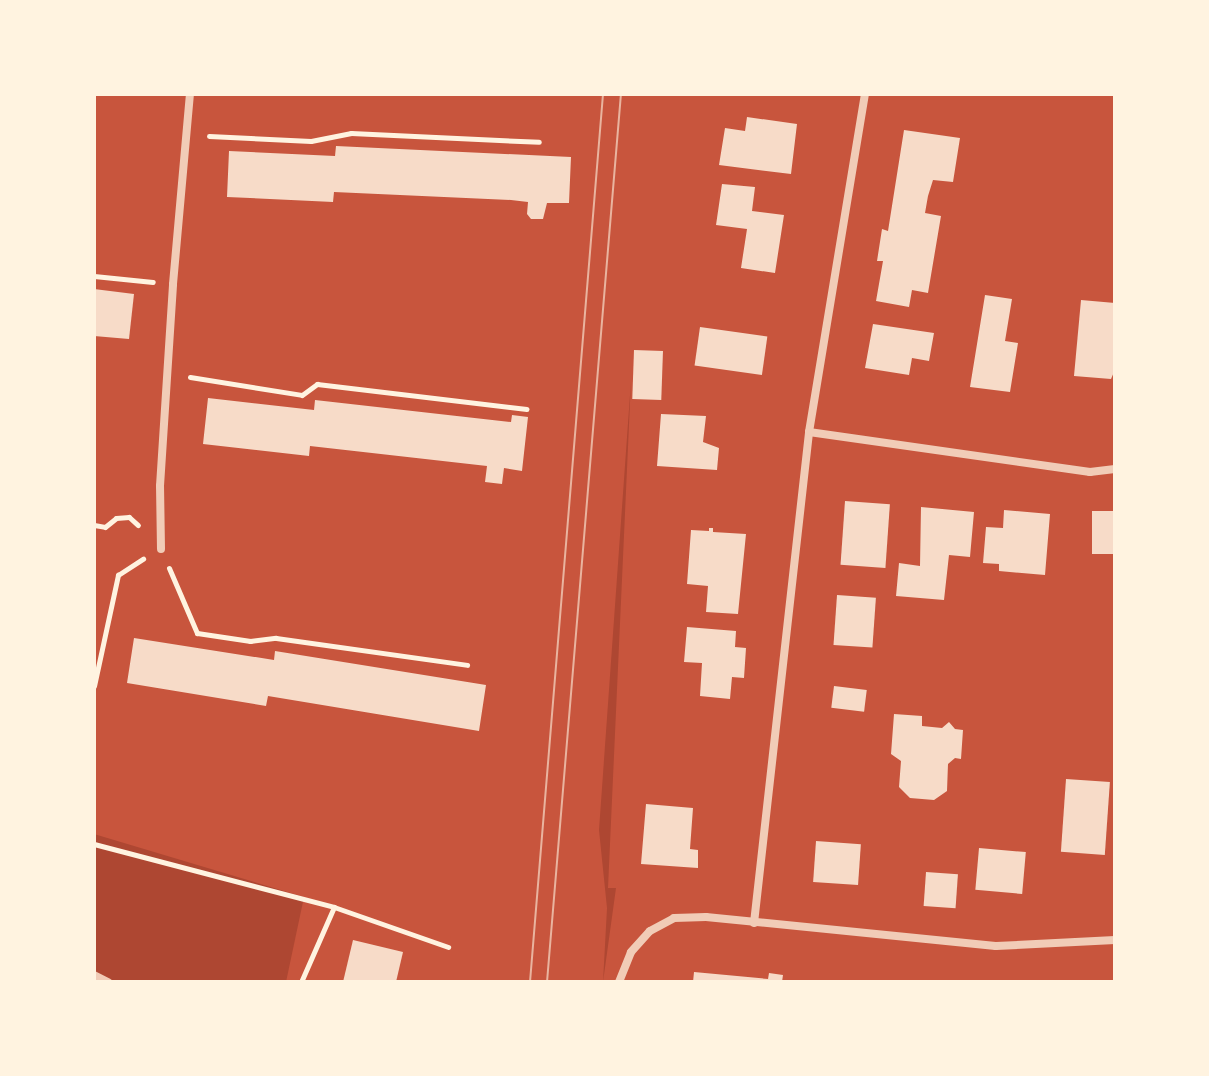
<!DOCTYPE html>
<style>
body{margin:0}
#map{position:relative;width:1209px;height:1076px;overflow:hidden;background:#c8553d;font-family:Barlow,sans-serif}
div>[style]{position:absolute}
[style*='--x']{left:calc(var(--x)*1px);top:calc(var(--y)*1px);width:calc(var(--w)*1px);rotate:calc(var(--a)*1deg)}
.green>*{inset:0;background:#ae4732}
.building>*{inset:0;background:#f7dbc8;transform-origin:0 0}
.path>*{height:5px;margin:-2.5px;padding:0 2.5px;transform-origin:2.5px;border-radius:2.5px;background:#fff3e0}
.minor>*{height:8px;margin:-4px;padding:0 4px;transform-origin:4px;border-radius:4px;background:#f1ccb7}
.tram>*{height:2px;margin:-1px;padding:0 1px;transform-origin:1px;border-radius:1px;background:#e9b49f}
span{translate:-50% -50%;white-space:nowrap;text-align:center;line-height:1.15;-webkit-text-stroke:6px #fff3e0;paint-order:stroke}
.frame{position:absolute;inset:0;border:96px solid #fff3e0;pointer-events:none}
</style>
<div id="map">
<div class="green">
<div style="clip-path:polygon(631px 381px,608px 888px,616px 888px,603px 982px,607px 908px,599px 830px)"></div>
<div style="clip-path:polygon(94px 834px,304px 897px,286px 982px,94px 982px)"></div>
</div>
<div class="building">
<div style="clip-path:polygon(747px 117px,797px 124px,791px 174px,719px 165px,725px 128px,745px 131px)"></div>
<div style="clip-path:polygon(904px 130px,960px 138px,953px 182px,933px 180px,928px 196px,925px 213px,941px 216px,928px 293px,912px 290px,909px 307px,876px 301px,883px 261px,877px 261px,882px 229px,888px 231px)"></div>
<div style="clip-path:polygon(336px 146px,571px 157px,569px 203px,547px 203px,543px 219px,531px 219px,527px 214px,528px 202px,511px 200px,334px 192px,333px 202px,227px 197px,229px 151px,335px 156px)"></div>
<div style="clip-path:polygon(722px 184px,755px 187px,752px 211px,784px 215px,775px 273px,741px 268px,747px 229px,716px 225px)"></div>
<div style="clip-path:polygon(94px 289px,134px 294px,129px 339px,94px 336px)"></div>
<div style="clip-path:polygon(985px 295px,1012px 299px,1005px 341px,1018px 343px,1010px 392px,970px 387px)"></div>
<div style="clip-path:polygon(1081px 300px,1115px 303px,1115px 370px,1111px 379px,1074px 376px)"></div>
<div style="clip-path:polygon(873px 324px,934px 333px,929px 361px,912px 358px,909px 375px,865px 368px)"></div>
<div style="left:700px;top:327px;width:68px;height:39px;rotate:8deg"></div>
<div style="left:634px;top:350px;width:29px;height:49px;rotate:2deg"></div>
<div style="clip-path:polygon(208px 398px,314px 410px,315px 400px,511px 422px,512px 415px,528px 417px,522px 471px,504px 468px,502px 484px,485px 482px,487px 466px,310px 446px,309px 456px,203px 444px)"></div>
<div style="clip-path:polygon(661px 414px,706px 416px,703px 442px,719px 448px,717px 470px,657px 466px)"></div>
<div style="left:845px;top:501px;width:45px;height:64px;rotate:4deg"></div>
<div style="clip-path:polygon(921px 507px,974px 512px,970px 557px,949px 555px,944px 600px,896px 596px,899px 563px,920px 566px)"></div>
<div style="clip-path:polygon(1004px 510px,1050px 514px,1045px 575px,999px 571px,999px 564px,983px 563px,986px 527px,1003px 528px)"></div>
<div style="left:1092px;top:511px;width:23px;height:43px"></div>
<div style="clip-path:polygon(709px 528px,713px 528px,713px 532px,746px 534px,738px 614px,706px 612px,708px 586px,687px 584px,691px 530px,709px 531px)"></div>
<div style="left:837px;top:595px;width:39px;height:50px;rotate:4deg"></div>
<div style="clip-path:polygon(687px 627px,736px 631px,735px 647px,746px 648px,744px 678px,732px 677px,730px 699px,700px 696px,702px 663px,684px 662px)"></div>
<div style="clip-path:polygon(134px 638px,274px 660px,275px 651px,486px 685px,479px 731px,268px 696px,266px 706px,127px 683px)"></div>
<div style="left:834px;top:686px;width:33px;height:22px;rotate:7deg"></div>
<div style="clip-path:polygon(894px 714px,922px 716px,922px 726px,942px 728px,949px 722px,955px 729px,963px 730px,961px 759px,955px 758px,948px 764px,947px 791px,934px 800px,910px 798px,899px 787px,901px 761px,891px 754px)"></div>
<div style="left:1066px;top:779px;width:44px;height:73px;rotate:4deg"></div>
<div style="clip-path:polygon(646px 804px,693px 808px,690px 849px,698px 850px,698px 868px,641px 864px)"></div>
<div style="left:816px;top:841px;width:45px;height:41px;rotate:4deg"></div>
<div style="left:979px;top:848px;width:47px;height:42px;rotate:5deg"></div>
<div style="left:926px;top:872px;width:32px;height:34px;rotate:4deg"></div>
<div style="clip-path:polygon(353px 940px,403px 952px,396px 982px,343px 982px)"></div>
<div style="clip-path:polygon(694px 972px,768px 979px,769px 973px,783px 975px,782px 982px,693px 982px)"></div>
</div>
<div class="path">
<div style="--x:209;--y:136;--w:102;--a:2.8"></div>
<div style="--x:311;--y:141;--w:41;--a:-11.3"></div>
<div style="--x:351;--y:133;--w:188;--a:2.7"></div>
<div style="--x:94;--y:276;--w:59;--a:5.8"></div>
<div style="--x:190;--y:377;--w:113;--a:9.1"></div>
<div style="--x:302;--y:395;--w:19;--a:-36"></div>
<div style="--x:317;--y:384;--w:211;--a:6.8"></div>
<div style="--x:94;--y:525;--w:11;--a:10"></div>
<div style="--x:105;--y:527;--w:14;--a:-39"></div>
<div style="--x:116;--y:518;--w:13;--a:-4"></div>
<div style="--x:129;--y:517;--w:12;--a:42"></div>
<div style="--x:169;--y:568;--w:71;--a:66.7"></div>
<div style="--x:197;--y:633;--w:54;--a:8.6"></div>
<div style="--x:250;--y:641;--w:26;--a:-7"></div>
<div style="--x:276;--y:638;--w:193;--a:8"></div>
<div style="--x:94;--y:686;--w:114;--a:-77.8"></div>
<div style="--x:118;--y:575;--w:30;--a:-33"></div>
<div style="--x:94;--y:844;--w:248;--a:14.7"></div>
<div style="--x:334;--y:907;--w:121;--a:19.3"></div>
<div style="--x:301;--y:982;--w:82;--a:-66.3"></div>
</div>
<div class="minor">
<div style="--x:809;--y:432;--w:284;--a:8.1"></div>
<div style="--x:1090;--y:472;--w:25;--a:-7"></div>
<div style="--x:161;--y:549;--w:63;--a:-90.9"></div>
<div style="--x:160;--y:486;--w:202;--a:-86.3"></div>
<div style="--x:173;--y:284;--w:191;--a:-84.9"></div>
<div style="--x:754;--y:923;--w:494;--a:-83.6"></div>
<div style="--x:809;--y:432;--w:343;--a:-80.6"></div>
<div style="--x:94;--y:975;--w:16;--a:27"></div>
<div style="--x:619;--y:982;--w:32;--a:-68"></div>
<div style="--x:631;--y:952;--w:28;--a:-48"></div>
<div style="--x:650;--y:931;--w:27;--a:-28"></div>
<div style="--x:674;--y:918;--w:32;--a:-2"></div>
<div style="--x:706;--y:917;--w:291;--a:5.7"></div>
<div style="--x:996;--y:946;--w:119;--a:-2.9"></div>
</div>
<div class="tram">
<div style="--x:530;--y:982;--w:891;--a:-85.3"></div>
<div style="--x:547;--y:982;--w:891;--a:-85.24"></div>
</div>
<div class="frame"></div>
</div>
